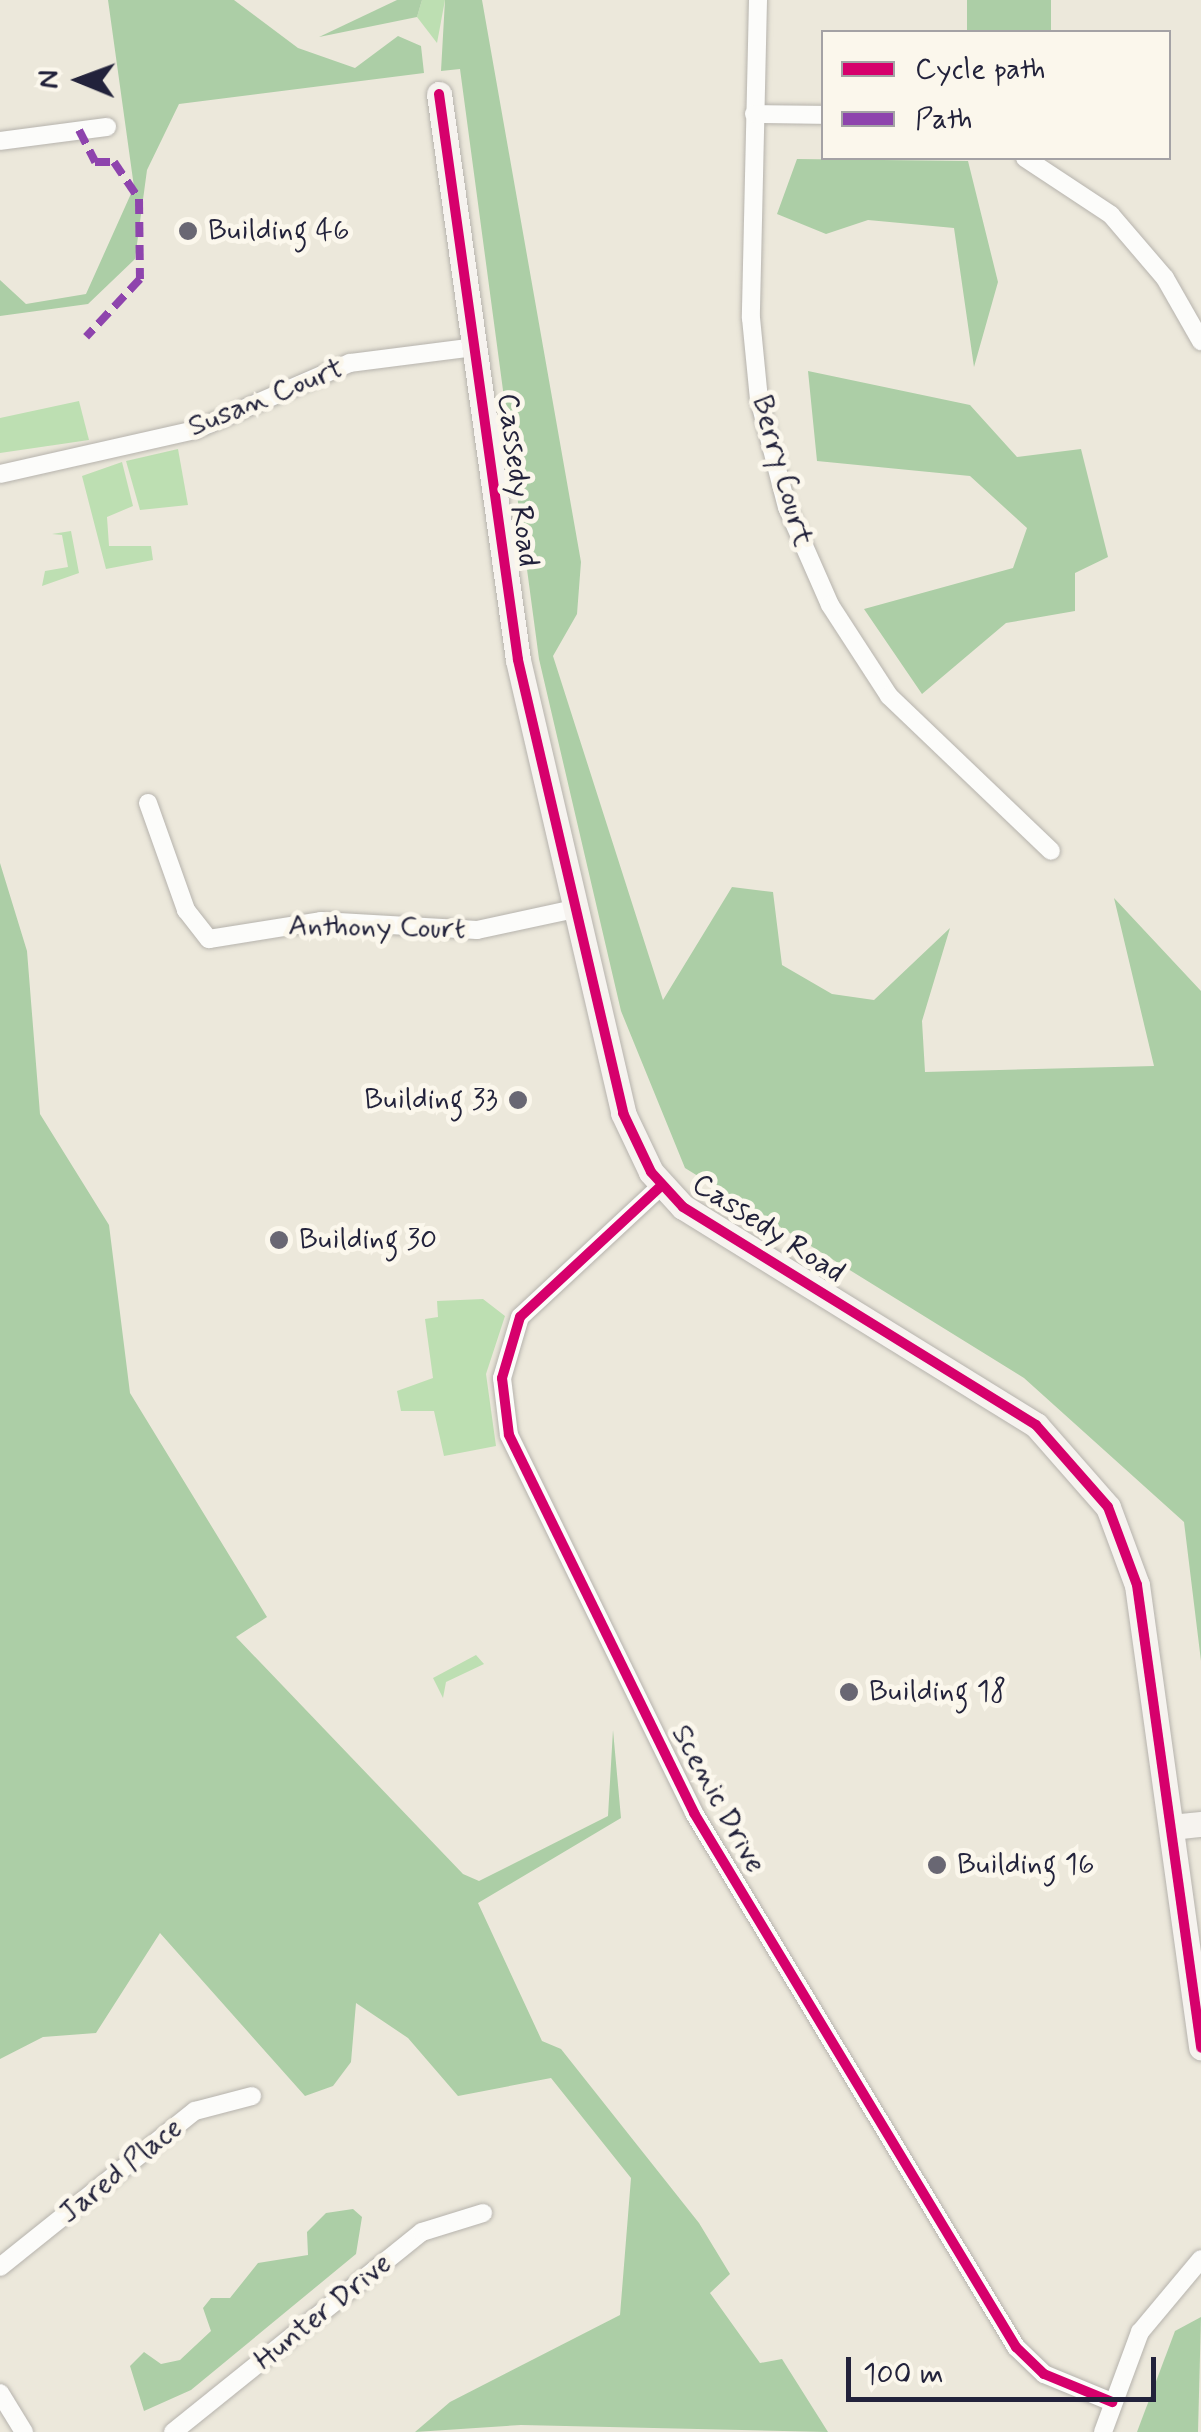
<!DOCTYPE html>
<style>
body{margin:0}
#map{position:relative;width:1201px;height:2432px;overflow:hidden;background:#ece8db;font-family:Mynerve,sans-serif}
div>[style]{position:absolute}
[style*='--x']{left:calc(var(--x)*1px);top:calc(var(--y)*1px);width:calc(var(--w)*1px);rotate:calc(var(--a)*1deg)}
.green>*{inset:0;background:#bddfb2}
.forest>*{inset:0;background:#accea6;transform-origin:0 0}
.roads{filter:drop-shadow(0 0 2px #b6b3ad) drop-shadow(0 0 2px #b6b3ad)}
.street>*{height:18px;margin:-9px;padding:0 9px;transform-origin:9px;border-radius:9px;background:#fcfcfa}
.secondary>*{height:25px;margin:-12.5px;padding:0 12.5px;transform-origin:12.5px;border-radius:12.5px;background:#f6f3ef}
.quiet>*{height:8px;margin-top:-4px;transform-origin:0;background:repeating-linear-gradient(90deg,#8e44ad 0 15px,transparent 0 23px)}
.cycleway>*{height:10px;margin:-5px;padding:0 5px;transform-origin:5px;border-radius:5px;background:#d6006c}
.dots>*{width:28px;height:28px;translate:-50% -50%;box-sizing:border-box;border:5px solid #fbf7ec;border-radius:50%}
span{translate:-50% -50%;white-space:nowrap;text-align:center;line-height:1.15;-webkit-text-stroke:10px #fbf7ec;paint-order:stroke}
.poi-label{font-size:30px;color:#22223b}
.left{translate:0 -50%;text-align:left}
.right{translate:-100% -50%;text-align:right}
.street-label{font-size:30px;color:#22223b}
.legend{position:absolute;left:821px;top:30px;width:350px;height:130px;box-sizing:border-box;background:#fbf7ec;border:2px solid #a4a2a5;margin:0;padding:12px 18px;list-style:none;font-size:30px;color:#22223b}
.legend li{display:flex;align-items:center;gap:20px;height:50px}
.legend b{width:50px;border:2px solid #a4a2a5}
.north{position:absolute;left:30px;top:30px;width:100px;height:100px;-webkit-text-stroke:8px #fbf7ec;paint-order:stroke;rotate:271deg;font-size:28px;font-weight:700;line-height:40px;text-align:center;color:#22223b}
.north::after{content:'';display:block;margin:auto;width:35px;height:45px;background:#22223b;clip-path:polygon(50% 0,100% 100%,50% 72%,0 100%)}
.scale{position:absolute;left:846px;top:2357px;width:310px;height:45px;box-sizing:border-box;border:5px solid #22223b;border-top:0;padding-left:12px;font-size:30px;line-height:35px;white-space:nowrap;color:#22223b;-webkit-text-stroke:8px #fbf7ec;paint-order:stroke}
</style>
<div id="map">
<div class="green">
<div style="clip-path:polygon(422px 0,445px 0,437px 43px,417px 17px)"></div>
<div style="clip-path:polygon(79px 401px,89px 440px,0 453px,0 418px)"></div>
<div style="clip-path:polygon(178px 449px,188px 505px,140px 510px,126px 461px)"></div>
<div style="clip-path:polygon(122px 462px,133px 506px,107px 517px,109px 546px,151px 546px,153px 560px,106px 569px,82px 476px)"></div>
<div style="clip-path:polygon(71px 531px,79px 573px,42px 586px,45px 571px,68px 567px,62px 535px,52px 534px)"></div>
<div style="clip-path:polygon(483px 1299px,505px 1316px,486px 1374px,496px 1446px,444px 1456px,434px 1411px,401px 1411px,397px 1391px,433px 1378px,425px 1319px,438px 1317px,437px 1301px)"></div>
<div style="clip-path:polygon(476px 1655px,484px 1664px,446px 1682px,443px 1698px,433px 1678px)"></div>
</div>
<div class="forest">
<div style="clip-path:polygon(108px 0,234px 0,298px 48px,355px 68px,398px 36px,421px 46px,424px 73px,179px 104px,147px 170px,135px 259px,88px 304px,0 316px,0 280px,26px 304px,86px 294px,134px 187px)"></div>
<div style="clip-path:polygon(397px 0,422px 0,417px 17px,319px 37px)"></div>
<div style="clip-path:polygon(445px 0,482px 0,581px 562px,577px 614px,553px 656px,663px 1000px,732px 887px,773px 892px,782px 965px,832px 994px,874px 1000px,950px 928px,922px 1021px,925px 1072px,1154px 1066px,1114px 898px,1201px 991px,1201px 1661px,1184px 1522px,1024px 1378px,685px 1168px,621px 1011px,539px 659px,460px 69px,441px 71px)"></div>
<div style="left:967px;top:0;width:84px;height:32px"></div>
<div style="clip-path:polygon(797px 159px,968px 161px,998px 282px,974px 367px,954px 228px,868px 220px,826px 234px,777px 214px)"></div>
<div style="clip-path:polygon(808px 371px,970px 405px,1017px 457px,1081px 449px,1108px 557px,1075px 573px,1075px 611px,1006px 623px,922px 694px,864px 609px,1013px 568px,1027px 528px,970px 476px,817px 461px)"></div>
<div style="clip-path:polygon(0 863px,27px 951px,40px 1114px,109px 1225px,130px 1393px,267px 1617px,236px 1637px,463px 1874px,479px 1881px,608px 1816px,613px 1730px,621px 1818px,478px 1903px,542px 2041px,561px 2049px,699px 2223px,730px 2274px,710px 2293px,760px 2363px,782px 2359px,828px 2432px,521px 2425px,415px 2432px,450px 2402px,620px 2315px,631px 2178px,551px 2078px,458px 2096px,408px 2038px,356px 2003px,351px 2062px,333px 2086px,305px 2096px,160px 1933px,96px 2033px,43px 2037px,0 2059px)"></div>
<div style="clip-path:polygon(353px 2209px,362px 2217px,356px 2254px,191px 2390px,144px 2411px,130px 2366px,144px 2352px,161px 2364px,180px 2360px,211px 2331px,203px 2308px,211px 2298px,230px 2298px,258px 2263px,308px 2255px,307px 2232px,326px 2213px)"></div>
<div style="clip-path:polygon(1201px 2317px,1198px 2432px,1137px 2432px,1175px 2331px)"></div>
</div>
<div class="roads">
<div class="street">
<div style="--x:758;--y:0;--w:318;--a:91.3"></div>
<div style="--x:751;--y:318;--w:81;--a:84.4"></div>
<div style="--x:759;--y:399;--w:112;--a:75.5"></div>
<div style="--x:787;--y:507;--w:107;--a:66.3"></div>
<div style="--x:830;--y:605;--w:108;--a:57"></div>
<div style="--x:889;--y:696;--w:224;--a:43.7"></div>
<div style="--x:754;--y:114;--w:70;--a:0.8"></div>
<div style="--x:0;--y:141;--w:108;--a:-7.5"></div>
<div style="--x:1025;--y:158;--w:103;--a:33.5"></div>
<div style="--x:1111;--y:215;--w:83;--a:49.4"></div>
<div style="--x:1165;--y:278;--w:73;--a:60.3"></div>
<div style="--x:0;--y:474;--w:200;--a:-12.7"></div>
<div style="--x:195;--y:430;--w:169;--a:-23.4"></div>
<div style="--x:350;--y:363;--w:126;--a:-7.3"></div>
<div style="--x:148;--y:803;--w:114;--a:70.4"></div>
<div style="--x:186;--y:910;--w:37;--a:52"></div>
<div style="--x:209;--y:939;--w:113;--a:-9.1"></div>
<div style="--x:321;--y:921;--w:156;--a:3.3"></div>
<div style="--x:477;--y:930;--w:99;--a:-12.2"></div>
<div style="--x:661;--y:1186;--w:192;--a:137.1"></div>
<div style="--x:520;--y:1317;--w:64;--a:106.4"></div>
<div style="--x:502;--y:1378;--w:57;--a:83"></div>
<div style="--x:509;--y:1435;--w:421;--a:63.9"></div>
<div style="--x:694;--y:1813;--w:624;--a:58.91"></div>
<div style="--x:1016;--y:2347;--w:39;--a:44"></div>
<div style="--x:1044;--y:2374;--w:74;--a:22.4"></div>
<div style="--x:0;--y:2267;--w:250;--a:-38.7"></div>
<div style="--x:195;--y:2111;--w:59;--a:-14.7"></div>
<div style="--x:0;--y:2393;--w:46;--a:58.4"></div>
<div style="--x:173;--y:2432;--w:319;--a:-38.8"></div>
<div style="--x:422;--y:2232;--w:64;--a:-17.3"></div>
<div style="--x:1103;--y:2432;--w:107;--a:-69.7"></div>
<div style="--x:1140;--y:2332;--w:95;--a:-50.1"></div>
</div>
<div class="secondary">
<div style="--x:439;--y:94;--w:571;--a:82.05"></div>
<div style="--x:518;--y:660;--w:465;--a:76.9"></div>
<div style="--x:623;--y:1113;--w:65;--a:64.6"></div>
<div style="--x:651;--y:1172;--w:47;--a:47.6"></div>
<div style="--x:683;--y:1207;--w:415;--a:31.7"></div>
<div style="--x:1036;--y:1425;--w:109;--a:48.7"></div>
<div style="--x:1108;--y:1507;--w:83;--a:69.6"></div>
<div style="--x:1137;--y:1585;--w:467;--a:82.1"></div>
<div style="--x:1171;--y:1827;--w:30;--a:-6"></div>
</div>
</div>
<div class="quiet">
<div style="--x:79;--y:130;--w:36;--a:63"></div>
<div style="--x:95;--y:162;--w:19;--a:0"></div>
<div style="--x:114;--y:162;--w:45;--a:56"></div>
<div style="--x:139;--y:199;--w:80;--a:89.3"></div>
<div style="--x:140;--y:279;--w:79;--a:133"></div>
</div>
<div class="cycleway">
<div style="--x:439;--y:94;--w:571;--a:82.05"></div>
<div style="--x:518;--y:660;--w:465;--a:76.9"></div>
<div style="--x:623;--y:1113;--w:65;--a:64.6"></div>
<div style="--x:651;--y:1172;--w:47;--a:47.6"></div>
<div style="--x:683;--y:1207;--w:415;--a:31.7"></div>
<div style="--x:1036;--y:1425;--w:109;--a:48.7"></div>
<div style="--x:1108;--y:1507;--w:83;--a:69.6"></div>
<div style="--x:1137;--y:1585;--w:467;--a:82.1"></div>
<div style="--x:661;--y:1186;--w:192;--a:137.1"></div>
<div style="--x:520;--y:1317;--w:64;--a:106.4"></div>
<div style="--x:502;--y:1378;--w:57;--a:83"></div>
<div style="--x:509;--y:1435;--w:421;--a:63.9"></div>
<div style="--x:694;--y:1813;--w:624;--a:58.91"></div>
<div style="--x:1016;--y:2347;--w:39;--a:44"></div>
<div style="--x:1044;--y:2374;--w:74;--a:22.4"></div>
</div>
<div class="dots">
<div style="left:188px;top:231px;background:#696773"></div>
<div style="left:518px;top:1100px;background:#696773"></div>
<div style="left:279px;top:1240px;background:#696773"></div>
<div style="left:849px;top:1692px;background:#696773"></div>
<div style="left:937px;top:1865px;background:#696773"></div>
</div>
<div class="poi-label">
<span class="left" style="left:208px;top:231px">Building 46</span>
<span class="right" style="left:498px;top:1100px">Building 33</span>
<span class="left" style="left:299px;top:1240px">Building 30</span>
<span class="left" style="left:869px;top:1692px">Building 18</span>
<span class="left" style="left:957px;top:1865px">Building 16</span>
</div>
<div class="street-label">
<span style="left:266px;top:398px;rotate:-22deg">Susan Court</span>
<span style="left:782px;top:471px;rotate:74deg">Berry Court</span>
<span style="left:517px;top:480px;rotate:83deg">Cassedy Road</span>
<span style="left:377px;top:928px;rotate:1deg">Anthony Court</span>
<span style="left:768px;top:1229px;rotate:33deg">Cassedy Road</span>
<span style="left:718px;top:1799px;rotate:61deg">Scenic Drive</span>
<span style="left:121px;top:2171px;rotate:-39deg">Jared Place</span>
<span style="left:323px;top:2312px;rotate:-39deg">Hunter Drive</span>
</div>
<ul class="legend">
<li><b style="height:12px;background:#d6006c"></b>Cycle path</li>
<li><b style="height:12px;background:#8e44ad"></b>Path</li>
</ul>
<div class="north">N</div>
<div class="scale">100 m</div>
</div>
